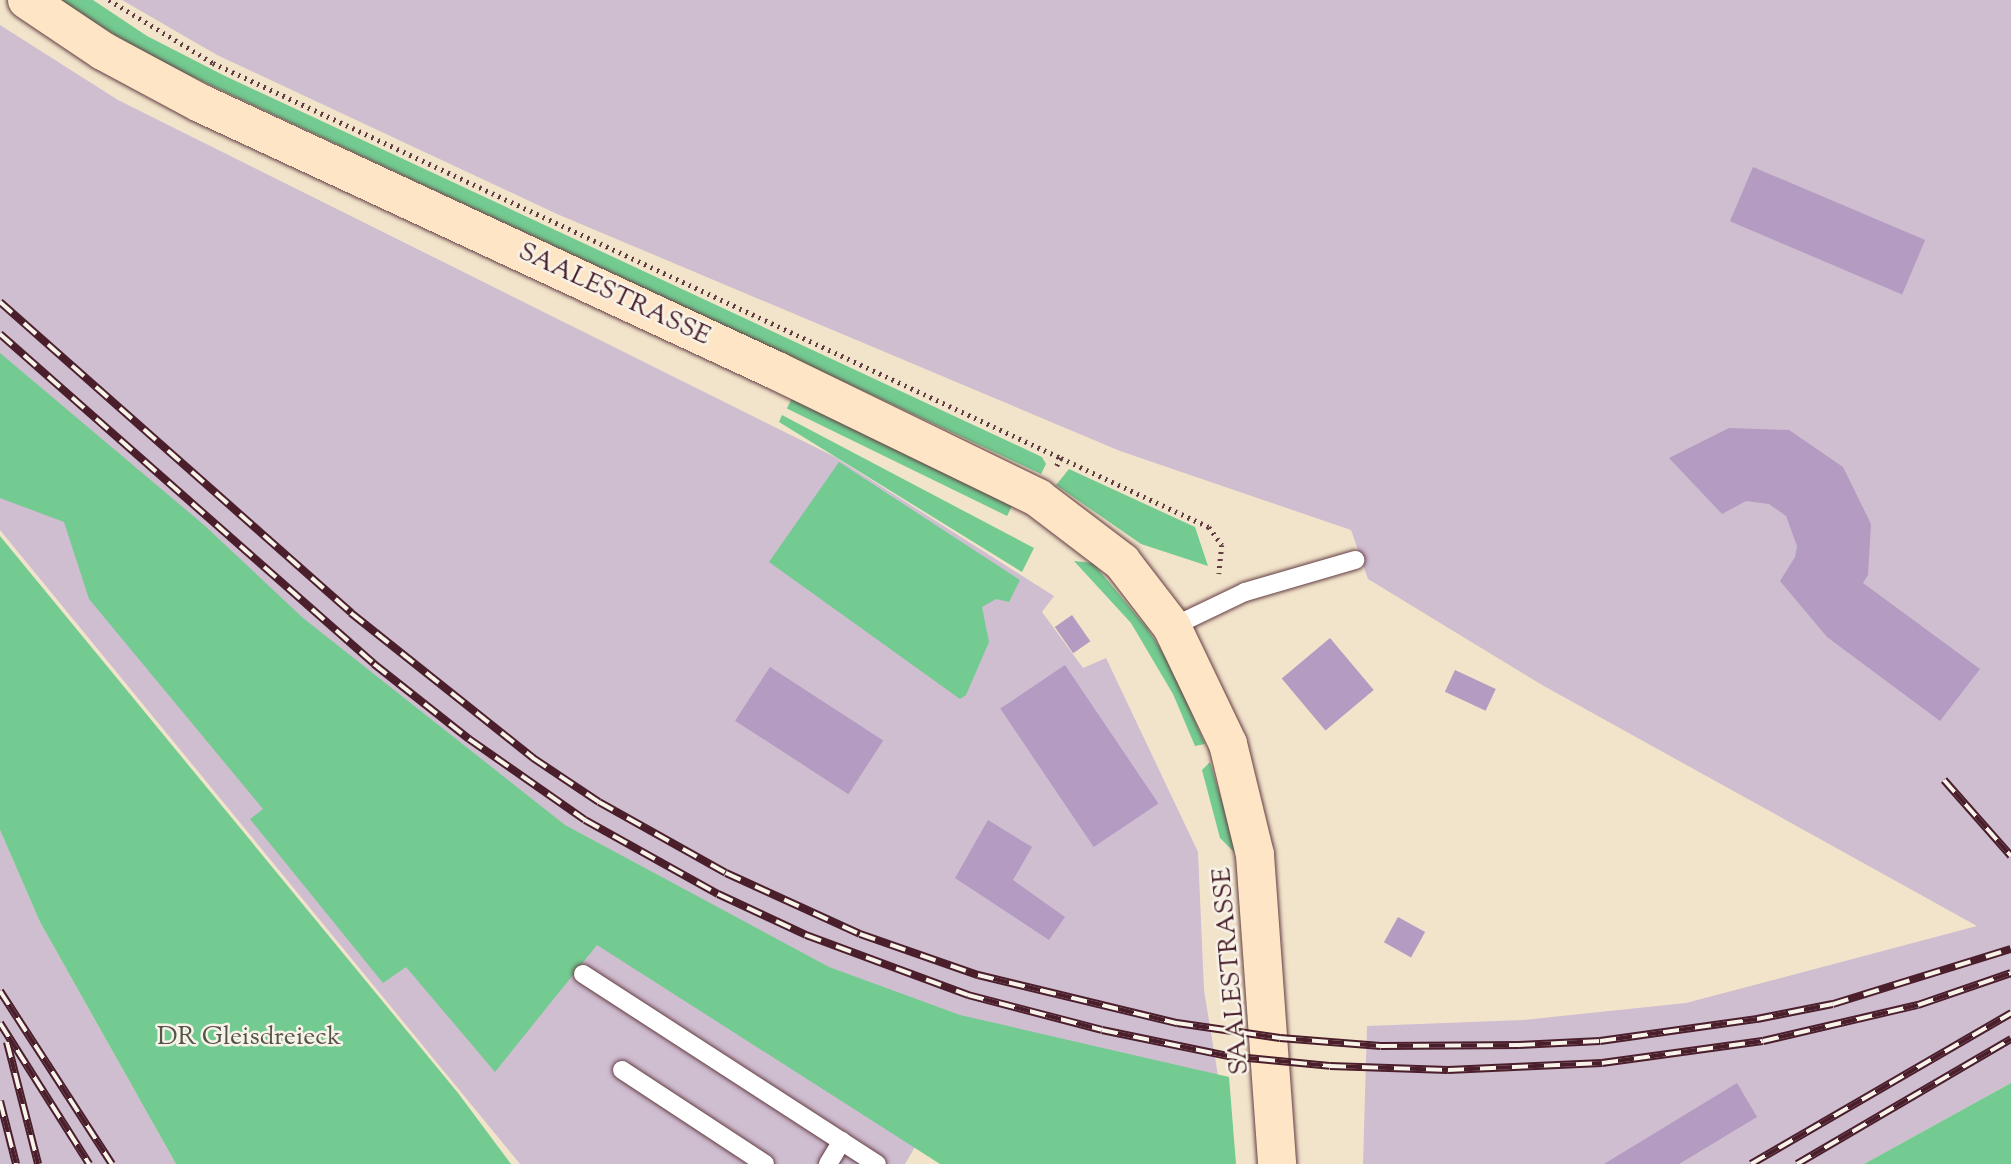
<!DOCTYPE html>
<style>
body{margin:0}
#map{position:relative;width:2011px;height:1164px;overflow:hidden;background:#f2e4cb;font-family:"Sorts Mill Goudy",serif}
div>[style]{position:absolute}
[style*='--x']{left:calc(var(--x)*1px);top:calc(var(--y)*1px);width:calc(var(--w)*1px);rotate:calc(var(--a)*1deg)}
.industrial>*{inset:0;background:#cfbdd0}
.green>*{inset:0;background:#73cb91;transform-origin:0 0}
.building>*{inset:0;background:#b49bc1;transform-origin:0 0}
.path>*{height:4.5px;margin-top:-2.25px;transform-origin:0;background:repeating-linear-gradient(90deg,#633d43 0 2px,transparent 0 7px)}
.roads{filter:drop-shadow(0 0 2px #633d43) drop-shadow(0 0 2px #633d43)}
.lane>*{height:18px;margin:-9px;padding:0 9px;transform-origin:9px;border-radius:9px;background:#fff}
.secondary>*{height:38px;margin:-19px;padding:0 19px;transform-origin:19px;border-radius:19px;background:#fde5c5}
.rail>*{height:8px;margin-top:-4px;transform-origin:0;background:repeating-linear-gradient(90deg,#f7f3e8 0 16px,#4a1f2b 0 32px);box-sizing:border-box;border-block:2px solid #4a1f2b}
span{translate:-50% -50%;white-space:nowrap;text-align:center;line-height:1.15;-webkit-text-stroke:5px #f7f3e8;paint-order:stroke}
.street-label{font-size:26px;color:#4a1f2b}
.park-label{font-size:26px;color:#56534a}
</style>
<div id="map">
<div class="industrial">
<div style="clip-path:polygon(122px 0,2011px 0,2011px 1083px,1864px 1164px,1363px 1164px,1367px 1026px,1523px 1020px,1686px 1003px,1977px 926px,1542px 685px,1368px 579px,1351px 530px,1120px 451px,557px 214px,217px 55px)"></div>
<div style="clip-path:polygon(0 25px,118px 100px,835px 457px,1054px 596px,1042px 612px,1083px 668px,1106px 658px,1198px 852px,1204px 990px,1221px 1094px,981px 1034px,905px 1164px,520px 1164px,0 530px)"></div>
<div style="clip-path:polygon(0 830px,40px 922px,176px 1164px,0 1164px)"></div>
</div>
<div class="green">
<div style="clip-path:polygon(60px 0,93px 0,147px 36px,223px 75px,1042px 457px,1046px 464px,1041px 474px,146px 55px)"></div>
<div style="clip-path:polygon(0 353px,204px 525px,303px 618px,565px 825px,829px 967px,960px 1015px,1229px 1077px,1236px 1164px,940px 1164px,597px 945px,495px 1072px,406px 967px,383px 983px,250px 819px,263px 809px,89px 599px,64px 522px,0 498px)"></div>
<div style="left:793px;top:396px;width:245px;height:14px;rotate:26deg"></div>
<div style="clip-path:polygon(782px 415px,1034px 548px,1022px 572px,779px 422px)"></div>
<div style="clip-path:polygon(839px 462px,1020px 580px,1009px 602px,996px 599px,982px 607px,989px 642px,966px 695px,960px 699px,769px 562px)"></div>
<div style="clip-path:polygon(1069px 469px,1195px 527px,1208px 566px,1141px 544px,1056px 485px)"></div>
<div style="clip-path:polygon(0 536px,458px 1093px,511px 1164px,176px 1164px,40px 922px,0 830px)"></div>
<div style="clip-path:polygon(1074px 561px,1093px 563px,1147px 628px,1169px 662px,1205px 744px,1195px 746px,1173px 694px,1131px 623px)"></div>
<div style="clip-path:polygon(1210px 762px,1223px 805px,1235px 853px,1220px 838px,1202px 770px)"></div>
<div style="clip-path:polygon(2011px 1083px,2011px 1164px,1864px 1164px)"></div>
</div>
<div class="building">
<div style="left:1753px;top:167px;width:187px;height:59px;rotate:23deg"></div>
<div style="clip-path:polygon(1729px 428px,1789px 430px,1843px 467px,1871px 524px,1868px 575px,1863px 583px,1980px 669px,1940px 721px,1827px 637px,1780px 581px,1795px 557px,1797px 546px,1786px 516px,1769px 504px,1746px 501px,1722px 514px,1669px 458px)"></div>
<div style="left:1072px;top:615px;width:32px;height:21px;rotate:55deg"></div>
<div style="left:1330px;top:638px;width:68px;height:63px;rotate:50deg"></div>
<div style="left:1065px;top:665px;width:167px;height:78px;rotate:56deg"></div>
<div style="left:770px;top:667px;width:135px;height:64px;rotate:33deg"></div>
<div style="left:1455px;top:670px;width:45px;height:24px;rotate:25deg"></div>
<div style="clip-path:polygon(988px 820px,1032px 847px,1013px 880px,1065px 917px,1049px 940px,955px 878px)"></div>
<div style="left:1398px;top:917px;width:31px;height:29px;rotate:29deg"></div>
<div style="clip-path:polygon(1737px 1083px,1757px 1117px,1679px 1164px,1604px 1164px)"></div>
</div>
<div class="path">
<div style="--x:109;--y:0;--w:122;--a:31.2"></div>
<div style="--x:213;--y:63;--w:935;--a:24.98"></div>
<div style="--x:1061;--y:458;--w:9;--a:117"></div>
<div style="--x:1061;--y:458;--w:163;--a:25"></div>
<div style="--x:1209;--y:527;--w:22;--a:54"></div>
<div style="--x:1222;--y:545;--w:29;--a:96"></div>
</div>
<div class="roads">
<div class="lane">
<div style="--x:1172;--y:627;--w:81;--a:-25.6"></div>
<div style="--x:1245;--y:592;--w:115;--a:-16.2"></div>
<div style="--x:583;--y:974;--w:350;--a:32.9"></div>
<div style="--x:622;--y:1070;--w:171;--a:33.3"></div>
<div style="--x:828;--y:1164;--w:27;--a:-59"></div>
</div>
<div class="secondary">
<div style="--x:27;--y:0;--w:92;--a:33.9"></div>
<div style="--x:103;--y:51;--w:110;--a:28.2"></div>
<div style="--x:200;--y:103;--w:636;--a:24.91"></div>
<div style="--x:777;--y:371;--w:290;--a:25.9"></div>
<div style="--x:1038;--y:498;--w:106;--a:37.3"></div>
<div style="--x:1122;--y:562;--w:82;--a:52.4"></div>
<div style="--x:1172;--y:627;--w:130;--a:64.4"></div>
<div style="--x:1228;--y:744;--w:114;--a:76.3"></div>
<div style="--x:1255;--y:855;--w:310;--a:85.9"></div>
</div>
</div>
<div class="rail">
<div style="--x:0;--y:302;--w:469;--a:41.5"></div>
<div style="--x:351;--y:613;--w:233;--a:38.5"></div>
<div style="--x:533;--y:758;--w:79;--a:33.7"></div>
<div style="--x:599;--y:802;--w:145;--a:29.2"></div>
<div style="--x:726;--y:873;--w:147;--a:24.5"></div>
<div style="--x:860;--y:934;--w:125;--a:19.2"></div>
<div style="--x:978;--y:975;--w:205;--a:13.6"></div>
<div style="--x:1177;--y:1023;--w:104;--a:8.3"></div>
<div style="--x:1280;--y:1038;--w:101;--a:4.5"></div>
<div style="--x:1381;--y:1046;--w:138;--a:-0.4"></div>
<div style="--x:1519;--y:1045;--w:81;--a:-2.8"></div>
<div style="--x:1600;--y:1041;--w:159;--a:-8"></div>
<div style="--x:1757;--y:1019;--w:77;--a:-11.2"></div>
<div style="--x:1833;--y:1004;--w:186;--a:-17.2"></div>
<div style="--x:0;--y:334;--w:499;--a:41.4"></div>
<div style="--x:374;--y:664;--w:121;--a:38.3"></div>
<div style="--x:469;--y:739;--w:141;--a:34.9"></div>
<div style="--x:585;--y:820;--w:152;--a:29.1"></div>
<div style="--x:718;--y:894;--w:97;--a:25"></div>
<div style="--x:806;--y:935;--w:173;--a:20.3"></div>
<div style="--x:968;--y:995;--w:138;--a:14.6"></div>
<div style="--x:1102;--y:1030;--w:128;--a:11.7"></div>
<div style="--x:1227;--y:1056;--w:103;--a:5.5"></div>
<div style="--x:1330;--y:1066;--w:118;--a:1.9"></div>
<div style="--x:1448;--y:1070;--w:154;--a:-2.6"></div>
<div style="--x:1602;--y:1063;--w:162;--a:-7.8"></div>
<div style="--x:1763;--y:1041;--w:159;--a:-13.1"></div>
<div style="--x:1918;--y:1005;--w:98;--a:-19"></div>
<div style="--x:1944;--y:780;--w:101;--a:48.6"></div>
<div style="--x:0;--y:991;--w:206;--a:57.1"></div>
<div style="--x:0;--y:1023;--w:167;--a:57.7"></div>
<div style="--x:7;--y:1042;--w:126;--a:75.7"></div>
<div style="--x:0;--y:1101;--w:65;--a:75.7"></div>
<div style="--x:1751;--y:1164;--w:301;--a:-30.1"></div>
<div style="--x:1797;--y:1164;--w:248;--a:-30.3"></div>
</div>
<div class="street-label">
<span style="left:614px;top:295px;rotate:25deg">SAALESTRASSE</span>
<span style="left:1232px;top:971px;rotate:-95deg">SAALESTRASSE</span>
</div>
<div class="park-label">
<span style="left:249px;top:1038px">DR Gleisdreieck</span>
</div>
</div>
